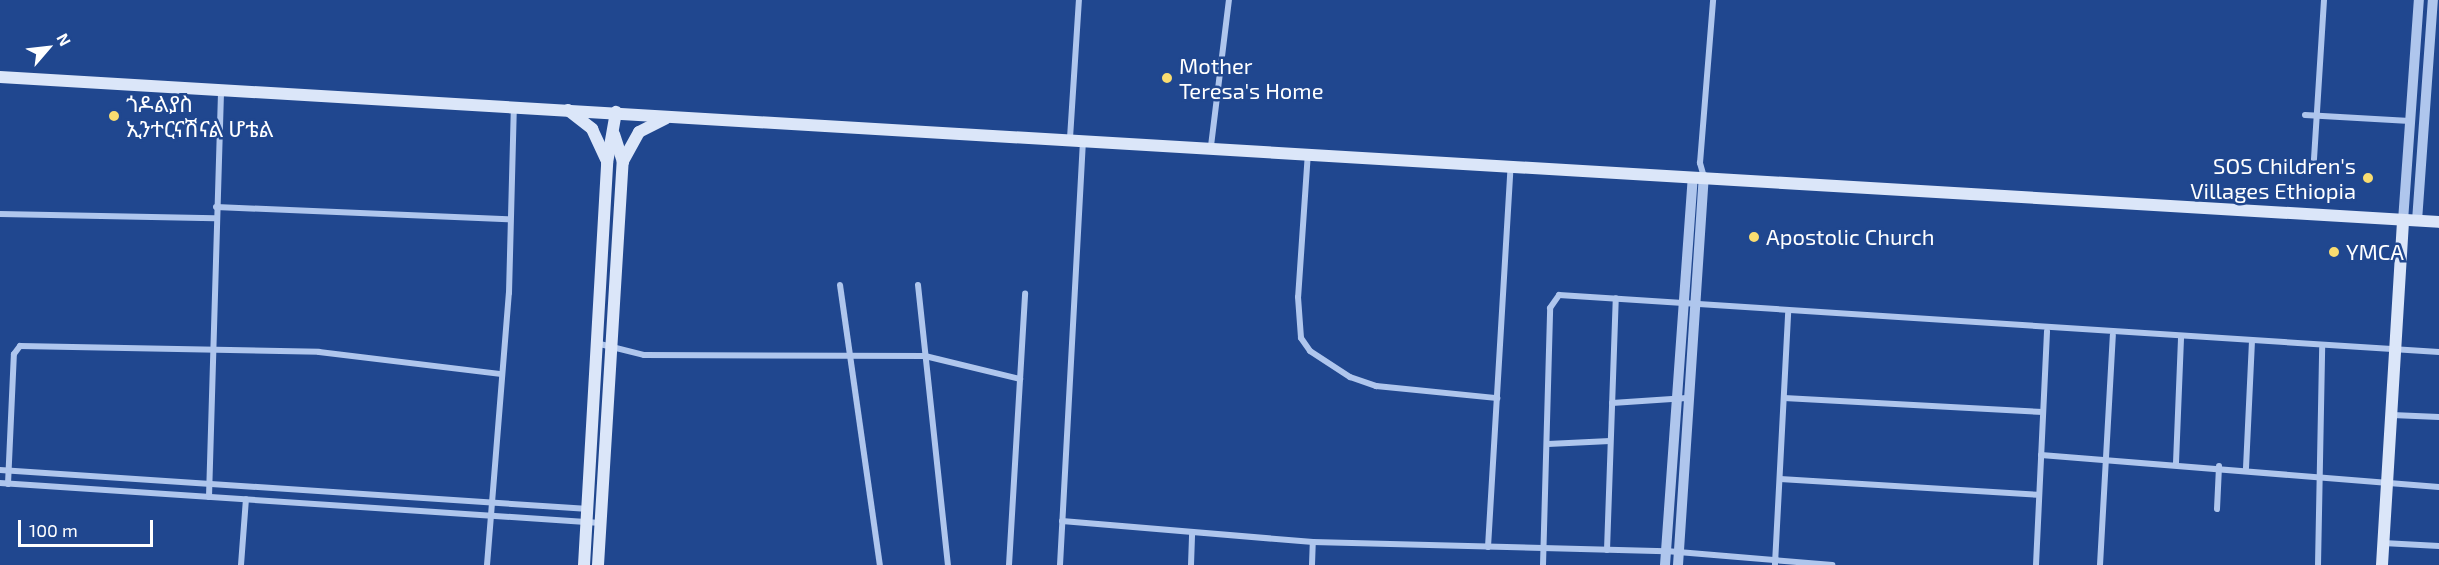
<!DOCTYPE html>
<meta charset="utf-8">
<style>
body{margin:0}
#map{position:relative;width:2439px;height:565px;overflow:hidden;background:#20478f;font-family:"Exo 2","Noto Sans Ethiopic",sans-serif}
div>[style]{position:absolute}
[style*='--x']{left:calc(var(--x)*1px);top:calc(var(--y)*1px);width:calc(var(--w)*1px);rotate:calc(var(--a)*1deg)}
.minor>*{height:6px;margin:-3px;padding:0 3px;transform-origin:3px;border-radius:3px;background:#afc6ed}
.tertiary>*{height:10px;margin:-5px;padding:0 5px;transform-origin:5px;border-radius:5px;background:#afc6ed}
.secondary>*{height:12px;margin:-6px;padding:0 6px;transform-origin:6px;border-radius:6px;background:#dbe6f9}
.dots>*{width:16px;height:16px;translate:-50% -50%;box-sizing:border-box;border:3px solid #20478f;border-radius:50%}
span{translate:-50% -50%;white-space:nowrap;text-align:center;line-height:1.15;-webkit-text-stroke:5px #20478f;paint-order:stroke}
.poi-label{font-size:22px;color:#fff}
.left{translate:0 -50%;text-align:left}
.right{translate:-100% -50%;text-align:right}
.north{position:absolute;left:18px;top:18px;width:60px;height:60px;-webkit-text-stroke:4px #20478f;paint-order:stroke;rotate:62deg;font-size:16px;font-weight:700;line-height:24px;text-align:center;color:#fff}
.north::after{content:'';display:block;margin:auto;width:21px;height:27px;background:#fff;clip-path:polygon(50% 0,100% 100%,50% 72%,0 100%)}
.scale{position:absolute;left:18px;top:520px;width:135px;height:27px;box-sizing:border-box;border:3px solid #fff;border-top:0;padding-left:8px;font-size:18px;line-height:21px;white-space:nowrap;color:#fff;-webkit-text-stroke:4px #20478f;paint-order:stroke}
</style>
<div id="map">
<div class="minor">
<div style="--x:2305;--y:115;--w:105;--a:3.3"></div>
<div style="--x:1070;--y:138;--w:138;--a:-86.3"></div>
<div style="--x:1211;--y:146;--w:147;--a:-83"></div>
<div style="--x:1308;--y:152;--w:145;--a:93.9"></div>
<div style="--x:1298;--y:297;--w:41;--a:85.8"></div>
<div style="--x:1301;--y:338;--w:16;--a:55"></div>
<div style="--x:1310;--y:351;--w:48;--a:33"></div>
<div style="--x:1350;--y:377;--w:28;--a:19"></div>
<div style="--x:1376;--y:386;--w:122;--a:5.7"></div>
<div style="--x:2314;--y:159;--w:159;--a:-86.4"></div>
<div style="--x:1704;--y:177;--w:15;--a:-106"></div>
<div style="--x:1700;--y:163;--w:164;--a:-85.4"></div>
<div style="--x:216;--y:207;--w:292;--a:2.4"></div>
<div style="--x:0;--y:214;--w:215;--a:1.1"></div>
<div style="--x:840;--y:285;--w:283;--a:81.9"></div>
<div style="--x:918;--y:285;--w:282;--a:83.9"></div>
<div style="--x:596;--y:343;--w:49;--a:14"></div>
<div style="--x:644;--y:355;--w:281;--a:0.2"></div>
<div style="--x:925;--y:356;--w:98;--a:13.6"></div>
<div style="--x:1784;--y:398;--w:259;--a:3.1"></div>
<div style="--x:1612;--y:403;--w:75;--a:-3.8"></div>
<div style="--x:2392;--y:415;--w:47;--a:2.4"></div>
<div style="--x:1548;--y:444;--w:62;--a:-2.8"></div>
<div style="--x:2041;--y:455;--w:399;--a:4.6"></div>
<div style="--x:2176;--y:463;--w:127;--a:-87.7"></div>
<div style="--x:2246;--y:468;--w:125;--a:-87.3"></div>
<div style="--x:0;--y:470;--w:590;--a:3.79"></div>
<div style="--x:1780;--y:479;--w:258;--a:3.5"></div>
<div style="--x:0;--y:483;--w:602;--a:3.81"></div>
<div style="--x:8;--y:484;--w:130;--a:-87.4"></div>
<div style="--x:14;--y:354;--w:10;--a:-53"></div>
<div style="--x:20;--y:346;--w:299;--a:1.1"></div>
<div style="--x:319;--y:352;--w:184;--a:6.9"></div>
<div style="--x:209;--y:497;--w:407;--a:-88.3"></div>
<div style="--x:2217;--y:509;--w:43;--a:-87.3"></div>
<div style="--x:1062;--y:521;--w:252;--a:4.8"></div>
<div style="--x:1313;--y:542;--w:353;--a:1.5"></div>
<div style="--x:1666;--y:551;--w:167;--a:4.8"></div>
<div style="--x:2383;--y:543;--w:56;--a:3.1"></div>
<div style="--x:1488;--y:547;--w:383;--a:-86.6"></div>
<div style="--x:1607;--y:550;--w:252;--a:-88"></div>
<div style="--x:1775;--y:564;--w:251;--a:-87"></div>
<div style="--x:241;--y:565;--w:66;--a:-85.7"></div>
<div style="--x:487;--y:565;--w:273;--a:-85.4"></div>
<div style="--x:509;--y:293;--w:187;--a:-88.5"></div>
<div style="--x:1009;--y:565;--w:272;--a:-86.6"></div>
<div style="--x:1060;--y:565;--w:426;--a:-86.9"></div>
<div style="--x:1191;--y:565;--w:32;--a:-88"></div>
<div style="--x:1312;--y:565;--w:23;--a:-88"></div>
<div style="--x:1543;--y:565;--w:257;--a:-88.4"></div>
<div style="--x:1550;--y:308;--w:16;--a:-55"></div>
<div style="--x:1559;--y:295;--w:882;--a:3.71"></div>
<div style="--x:2036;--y:565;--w:234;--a:-87.3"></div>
<div style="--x:2100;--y:565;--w:230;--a:-86.8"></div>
<div style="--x:2318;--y:565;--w:217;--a:-88.9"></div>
</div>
<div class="tertiary">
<div style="--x:2403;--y:221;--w:222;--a:-85.9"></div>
<div style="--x:2417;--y:221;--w:222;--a:-85.9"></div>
<div style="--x:1665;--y:565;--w:389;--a:-85.9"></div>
<div style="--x:1678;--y:565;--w:389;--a:-86.2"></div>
</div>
<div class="secondary">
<div style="--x:0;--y:77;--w:2443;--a:3.4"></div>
<div style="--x:568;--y:110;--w:31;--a:38"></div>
<div style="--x:592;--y:129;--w:33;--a:65"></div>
<div style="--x:623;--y:161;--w:33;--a:-61"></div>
<div style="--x:639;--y:132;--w:30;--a:-27"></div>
<div style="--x:584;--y:565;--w:403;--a:-86.7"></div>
<div style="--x:607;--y:163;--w:52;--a:-80"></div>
<div style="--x:598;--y:565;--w:404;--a:-86.5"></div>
<div style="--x:623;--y:162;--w:29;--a:-108"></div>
<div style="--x:2382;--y:565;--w:345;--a:-86.5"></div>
</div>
<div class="dots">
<div style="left:1167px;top:78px;background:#fadd70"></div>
<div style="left:114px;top:116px;background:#fadd70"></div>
<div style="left:2368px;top:178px;background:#fadd70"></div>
<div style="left:1754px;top:237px;background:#fadd70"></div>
<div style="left:2334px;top:252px;background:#fadd70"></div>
</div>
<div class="poi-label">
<span class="left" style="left:1179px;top:78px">Mother<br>Teresa's Home</span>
<span class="left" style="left:126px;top:116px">ጎዶልያስ<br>ኢንተርናሽናል ሆቴል</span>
<span class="right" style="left:2356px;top:178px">SOS Children's<br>Villages Ethiopia</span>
<span class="left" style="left:1766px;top:237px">Apostolic Church</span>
<span class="left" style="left:2346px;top:252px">YMCA</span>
</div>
<div class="north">N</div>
<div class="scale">100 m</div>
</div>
